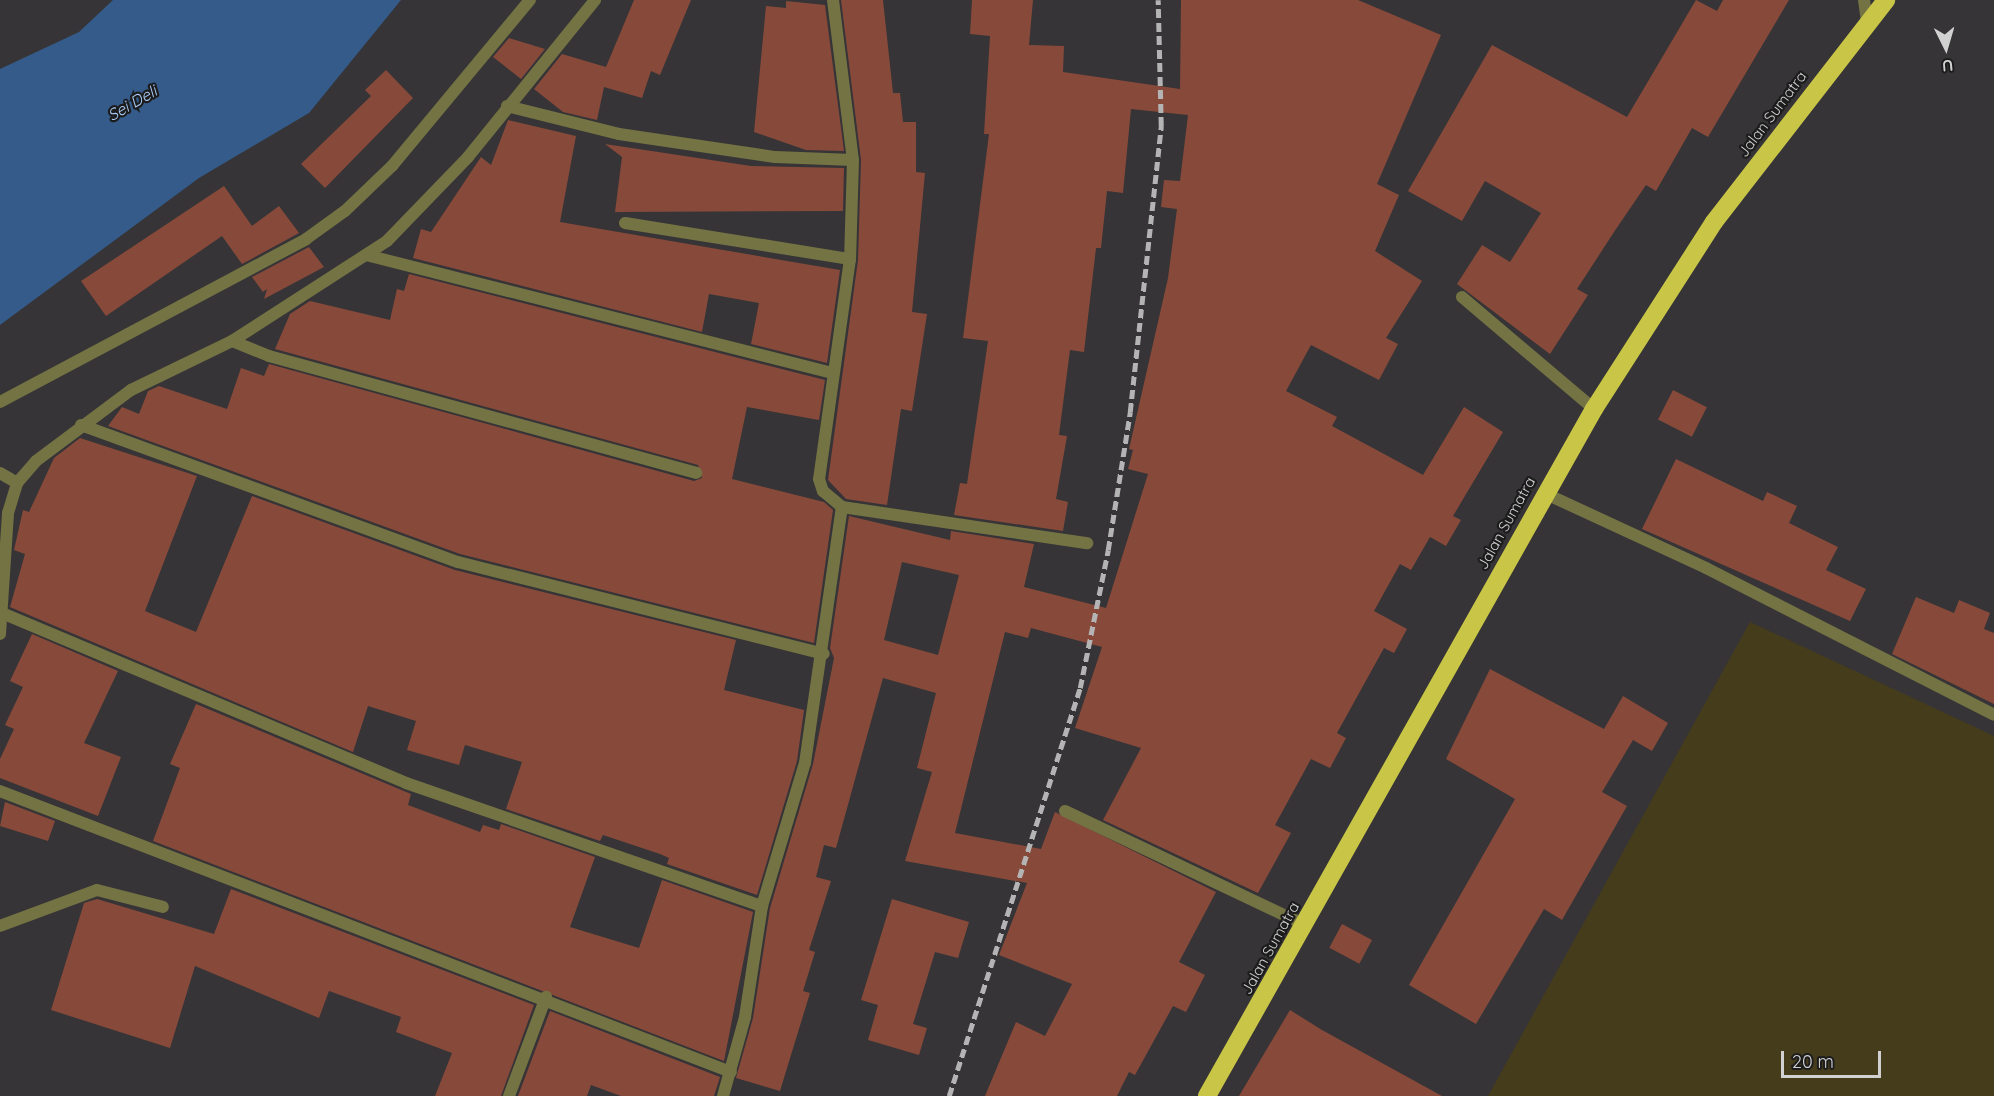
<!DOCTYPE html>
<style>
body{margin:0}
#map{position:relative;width:1994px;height:1096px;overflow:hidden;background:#363436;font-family:Quicksand,sans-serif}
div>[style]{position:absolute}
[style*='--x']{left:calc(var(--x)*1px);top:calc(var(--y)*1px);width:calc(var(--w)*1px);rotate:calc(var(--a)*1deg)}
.sand>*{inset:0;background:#453c1c}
.water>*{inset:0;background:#345b89}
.building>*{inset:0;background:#874a3a;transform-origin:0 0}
.street>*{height:12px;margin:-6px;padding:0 6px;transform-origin:6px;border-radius:6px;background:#737344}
.highway>*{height:18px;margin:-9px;padding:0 9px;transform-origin:9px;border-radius:9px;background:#c9c647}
.rail>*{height:4.5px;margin-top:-2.25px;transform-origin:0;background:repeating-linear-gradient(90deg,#b5b4b5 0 9px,transparent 0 13.5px)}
span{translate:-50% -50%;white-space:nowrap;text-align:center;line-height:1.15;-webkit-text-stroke:4.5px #1d1c1d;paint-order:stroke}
.street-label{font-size:15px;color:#d2d1d2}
.water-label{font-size:16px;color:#accff9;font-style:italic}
.north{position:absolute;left:1916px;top:18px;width:60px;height:60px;-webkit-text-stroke:4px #1d1c1d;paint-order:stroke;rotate:175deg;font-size:16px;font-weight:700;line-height:24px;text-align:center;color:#d2d1d2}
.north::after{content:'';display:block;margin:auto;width:21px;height:27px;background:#d2d1d2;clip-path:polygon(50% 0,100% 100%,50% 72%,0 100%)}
.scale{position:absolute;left:1781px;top:1051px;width:100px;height:27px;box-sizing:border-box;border:3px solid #d2d1d2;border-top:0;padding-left:8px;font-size:18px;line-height:21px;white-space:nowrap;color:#d2d1d2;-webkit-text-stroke:4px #1d1c1d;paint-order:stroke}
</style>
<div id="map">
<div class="sand">
<div style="clip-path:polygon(1750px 622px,1994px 736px,1994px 1096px,1488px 1096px)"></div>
</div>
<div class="water">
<div style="clip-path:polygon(113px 0,401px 0,309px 113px,199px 178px,0 325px,0 69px,79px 32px)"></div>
</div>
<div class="building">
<div style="clip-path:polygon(634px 0,691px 0,660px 75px,651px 71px,642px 98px,604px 87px,597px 120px,563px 112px,534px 89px,562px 54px,606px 67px)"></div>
<div style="clip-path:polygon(841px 0,883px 0,893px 93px,900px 93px,903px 122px,916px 122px,916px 172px,925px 173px,912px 312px,927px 314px,912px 411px,901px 409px,887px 505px,846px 499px,828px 480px,858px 260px,861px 160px)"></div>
<div style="clip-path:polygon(evenodd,972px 0,1033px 0,1029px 45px,1064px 46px,1063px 72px,1180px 89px,1181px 0,1358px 0,1441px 35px,1377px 184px,1399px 195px,1375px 251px,1422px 281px,1386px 338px,1398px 344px,1379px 380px,1311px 345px,1286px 391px,1337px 417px,1332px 426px,1423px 475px,1464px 407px,1503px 432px,1453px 516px,1461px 520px,1446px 546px,1430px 537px,1411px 570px,1400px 564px,1374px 611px,1407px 629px,1394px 653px,1384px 648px,1337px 733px,1346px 738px,1330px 768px,1311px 759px,1275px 825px,1291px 833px,1258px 893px,1103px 820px,1141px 748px,1075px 728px,1102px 647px,1031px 628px,1028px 638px,1005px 632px,955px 833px,1041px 849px,1055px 812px,1216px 892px,1179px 962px,1205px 975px,1186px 1012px,1173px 1006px,1135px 1075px,1129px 1072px,1117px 1096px,985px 1096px,1016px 1022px,1045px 1036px,1072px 984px,999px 955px,1027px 883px,905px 861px,932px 772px,917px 768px,936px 693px,883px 678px,836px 848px,824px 845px,816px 877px,831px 881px,809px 950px,815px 952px,803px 991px,810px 993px,780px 1091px,736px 1078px,753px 1018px,770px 908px,813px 764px,834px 658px,830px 648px,849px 516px,950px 540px,951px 531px,1034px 544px,1024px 587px,1106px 608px,1148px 474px,1128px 469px,1133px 450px,1129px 449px,1168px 278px,1177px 209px,1161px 207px,1164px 180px,1180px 181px,1188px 115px,1131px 109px,1123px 193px,1107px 191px,1101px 248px,1096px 248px,1084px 352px,1070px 350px,1059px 435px,1067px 436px,1056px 499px,1068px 502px,1063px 531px,954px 515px,960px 483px,967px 484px,988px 341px,963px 338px,989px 134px,984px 134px,990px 36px,970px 34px,972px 0,902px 562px,959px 575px,938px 655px,884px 640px,902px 562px)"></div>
<div style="clip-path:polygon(1696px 0,1717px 11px,1723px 0,1789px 0,1708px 137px,1692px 128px,1656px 191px,1646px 185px,1616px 229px,1577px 289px,1588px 295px,1550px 354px,1457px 284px,1482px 245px,1510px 262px,1541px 213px,1485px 181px,1462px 221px,1408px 191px,1492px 45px,1627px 117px)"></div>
<div style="clip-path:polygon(786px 1px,825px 5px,844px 151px,806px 150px,754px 132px,766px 6px,786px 8px)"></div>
<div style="clip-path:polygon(509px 38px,545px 49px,521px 79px,493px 57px)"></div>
<div style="clip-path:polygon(386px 70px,413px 98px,325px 188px,301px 164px,371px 96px,365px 90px)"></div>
<div style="clip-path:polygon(508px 120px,576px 136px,560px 222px,840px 270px,827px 363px,751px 344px,759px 303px,709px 294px,702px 332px,413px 258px,421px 229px,431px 232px,481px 157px,491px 165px)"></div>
<div style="clip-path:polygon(605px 144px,751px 166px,844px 168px,843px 211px,615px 212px,622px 157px)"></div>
<div style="clip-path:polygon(224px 186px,252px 226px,279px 206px,299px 233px,242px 264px,222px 236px,106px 316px,81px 281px)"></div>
<div style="clip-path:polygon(309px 247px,324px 267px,264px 299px,267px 289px,263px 292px,252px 277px)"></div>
<div style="clip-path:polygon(409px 274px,825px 380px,819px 420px,747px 407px,732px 479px,824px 502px,833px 510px,814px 643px,460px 554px,108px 426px,122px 407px,139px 414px,148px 391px,159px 386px,227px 409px,241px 368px,264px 376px,269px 364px,694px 481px,702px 478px,698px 465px,275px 349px,290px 314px,310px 301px,390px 320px,397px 289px,404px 291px)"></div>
<div style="left:1673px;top:390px;width:38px;height:33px;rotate:27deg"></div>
<div style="clip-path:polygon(80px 438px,197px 476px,145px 611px,196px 632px,252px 496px,455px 570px,736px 640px,724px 690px,804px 710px,797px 761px,757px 895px,667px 864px,669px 858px,660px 854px,603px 835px,600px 841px,506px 809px,522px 762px,465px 745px,459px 765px,407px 750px,416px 721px,368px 706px,353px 752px,10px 607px,25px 554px,14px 550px,23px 510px,29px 512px,54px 458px)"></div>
<div style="clip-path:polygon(1676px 459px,1763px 501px,1767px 492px,1797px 506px,1789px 523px,1838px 547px,1826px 570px,1866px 589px,1850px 621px,1642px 529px)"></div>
<div style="clip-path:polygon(1916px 597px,1954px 613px,1959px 600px,1990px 613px,1984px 629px,1994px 633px,1994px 704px,1892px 654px)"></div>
<div style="clip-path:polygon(32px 634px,118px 671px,84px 743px,121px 757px,98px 816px,0 778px,0 759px,14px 729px,5px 725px,23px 687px,10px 681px)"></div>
<div style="clip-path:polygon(1490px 669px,1604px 729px,1623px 696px,1668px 723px,1652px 751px,1633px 740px,1602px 792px,1627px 806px,1562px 920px,1544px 909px,1476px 1024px,1409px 985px,1515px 799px,1446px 759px)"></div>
<div style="clip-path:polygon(196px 704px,411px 794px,408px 805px,480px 832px,483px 825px,499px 830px,501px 824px,595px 857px,570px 927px,639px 948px,662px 880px,753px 912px,724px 1061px,153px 841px,180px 768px,170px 764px)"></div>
<div style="clip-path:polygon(5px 802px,55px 821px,48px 841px,0 826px)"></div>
<div style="clip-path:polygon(231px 889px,534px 1005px,501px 1096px,435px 1096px,452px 1053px,396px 1032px,401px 1017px,329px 991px,319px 1018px,195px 966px,170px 1048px,51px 1010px,84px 903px,97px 899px,214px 934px)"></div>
<div style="clip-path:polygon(892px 899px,969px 922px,958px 958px,935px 952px,913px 1024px,927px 1028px,919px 1055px,868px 1040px,878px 1005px,861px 1000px)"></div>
<div style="left:1342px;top:924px;width:34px;height:27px;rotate:28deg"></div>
<div style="clip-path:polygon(1290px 1010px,1322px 1030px,1442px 1096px,1239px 1096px)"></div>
<div style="clip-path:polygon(550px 1011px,720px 1077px,714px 1096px,621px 1096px,591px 1085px,587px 1096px,518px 1096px)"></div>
</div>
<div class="street">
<div style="--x:833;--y:0;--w:161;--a:82.9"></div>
<div style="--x:853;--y:160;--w:99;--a:91.7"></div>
<div style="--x:850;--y:259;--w:222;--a:98"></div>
<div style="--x:819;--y:479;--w:13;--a:72"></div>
<div style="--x:823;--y:491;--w:25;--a:40"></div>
<div style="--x:1864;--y:0;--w:21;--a:82"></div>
<div style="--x:507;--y:106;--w:115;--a:14"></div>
<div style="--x:619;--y:134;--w:158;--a:8.4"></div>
<div style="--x:775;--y:157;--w:78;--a:2.2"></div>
<div style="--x:625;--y:223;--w:228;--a:9.1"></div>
<div style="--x:366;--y:255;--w:480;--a:14.2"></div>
<div style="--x:1462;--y:297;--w:173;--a:40.3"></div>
<div style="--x:232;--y:341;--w:40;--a:22"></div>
<div style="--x:269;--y:356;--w:443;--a:15.3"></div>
<div style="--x:0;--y:402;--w:347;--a:-28"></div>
<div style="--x:306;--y:239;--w:48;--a:-35.7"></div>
<div style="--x:345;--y:211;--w:65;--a:-43.8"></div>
<div style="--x:392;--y:166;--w:216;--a:-50.3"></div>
<div style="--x:81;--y:425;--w:401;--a:20"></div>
<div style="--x:458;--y:562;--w:377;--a:14.1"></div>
<div style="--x:0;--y:473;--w:20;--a:30"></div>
<div style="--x:1544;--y:493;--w:179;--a:24.8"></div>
<div style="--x:1706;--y:568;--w:323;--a:27"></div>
<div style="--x:2;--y:613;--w:438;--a:22.8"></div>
<div style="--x:406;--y:783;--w:377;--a:19.1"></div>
<div style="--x:0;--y:634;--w:121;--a:-86.2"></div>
<div style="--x:8;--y:513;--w:31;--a:-73"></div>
<div style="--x:17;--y:483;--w:29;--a:-49"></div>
<div style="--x:36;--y:461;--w:119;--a:-36.8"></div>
<div style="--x:131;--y:390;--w:112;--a:-25.9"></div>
<div style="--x:232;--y:341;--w:184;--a:-32.8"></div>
<div style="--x:387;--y:241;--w:117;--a:-46"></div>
<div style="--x:468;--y:157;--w:202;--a:-51"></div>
<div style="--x:0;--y:791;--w:783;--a:21.03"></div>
<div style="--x:1065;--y:811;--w:263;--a:25.4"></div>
<div style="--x:0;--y:926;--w:103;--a:-20.4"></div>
<div style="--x:97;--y:890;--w:68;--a:14.4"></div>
<div style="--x:509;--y:1096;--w:106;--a:-69.5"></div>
<div style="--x:723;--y:1096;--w:82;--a:-74.4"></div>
<div style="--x:745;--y:1017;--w:112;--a:-81.3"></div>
<div style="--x:762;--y:906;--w:149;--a:-73.3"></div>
<div style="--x:805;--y:763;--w:259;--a:-81.8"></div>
<div style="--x:842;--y:507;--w:248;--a:8.4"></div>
</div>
<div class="highway">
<div style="--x:1207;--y:1096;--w:789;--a:-60.61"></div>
<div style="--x:1594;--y:409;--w:222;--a:-57.3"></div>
<div style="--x:1714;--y:222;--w:281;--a:-52.2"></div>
</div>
<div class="rail">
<div style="--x:949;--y:1096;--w:429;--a:-72.2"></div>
<div style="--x:1080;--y:688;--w:141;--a:-78.5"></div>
<div style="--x:1108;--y:550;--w:140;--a:-80.9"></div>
<div style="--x:1130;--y:412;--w:288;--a:-83.8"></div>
<div style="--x:1161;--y:126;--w:126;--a:-91.4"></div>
</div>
<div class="street-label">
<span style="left:1772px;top:114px;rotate:-53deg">Jalan Sumatra</span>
<span style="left:1506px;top:523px;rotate:-61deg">Jalan Sumatra</span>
<span style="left:1270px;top:948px;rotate:-61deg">Jalan Sumatra</span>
</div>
<div class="water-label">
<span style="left:132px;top:103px;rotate:-30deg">Sei Deli</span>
</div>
<div class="north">U</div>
<div class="scale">20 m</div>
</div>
